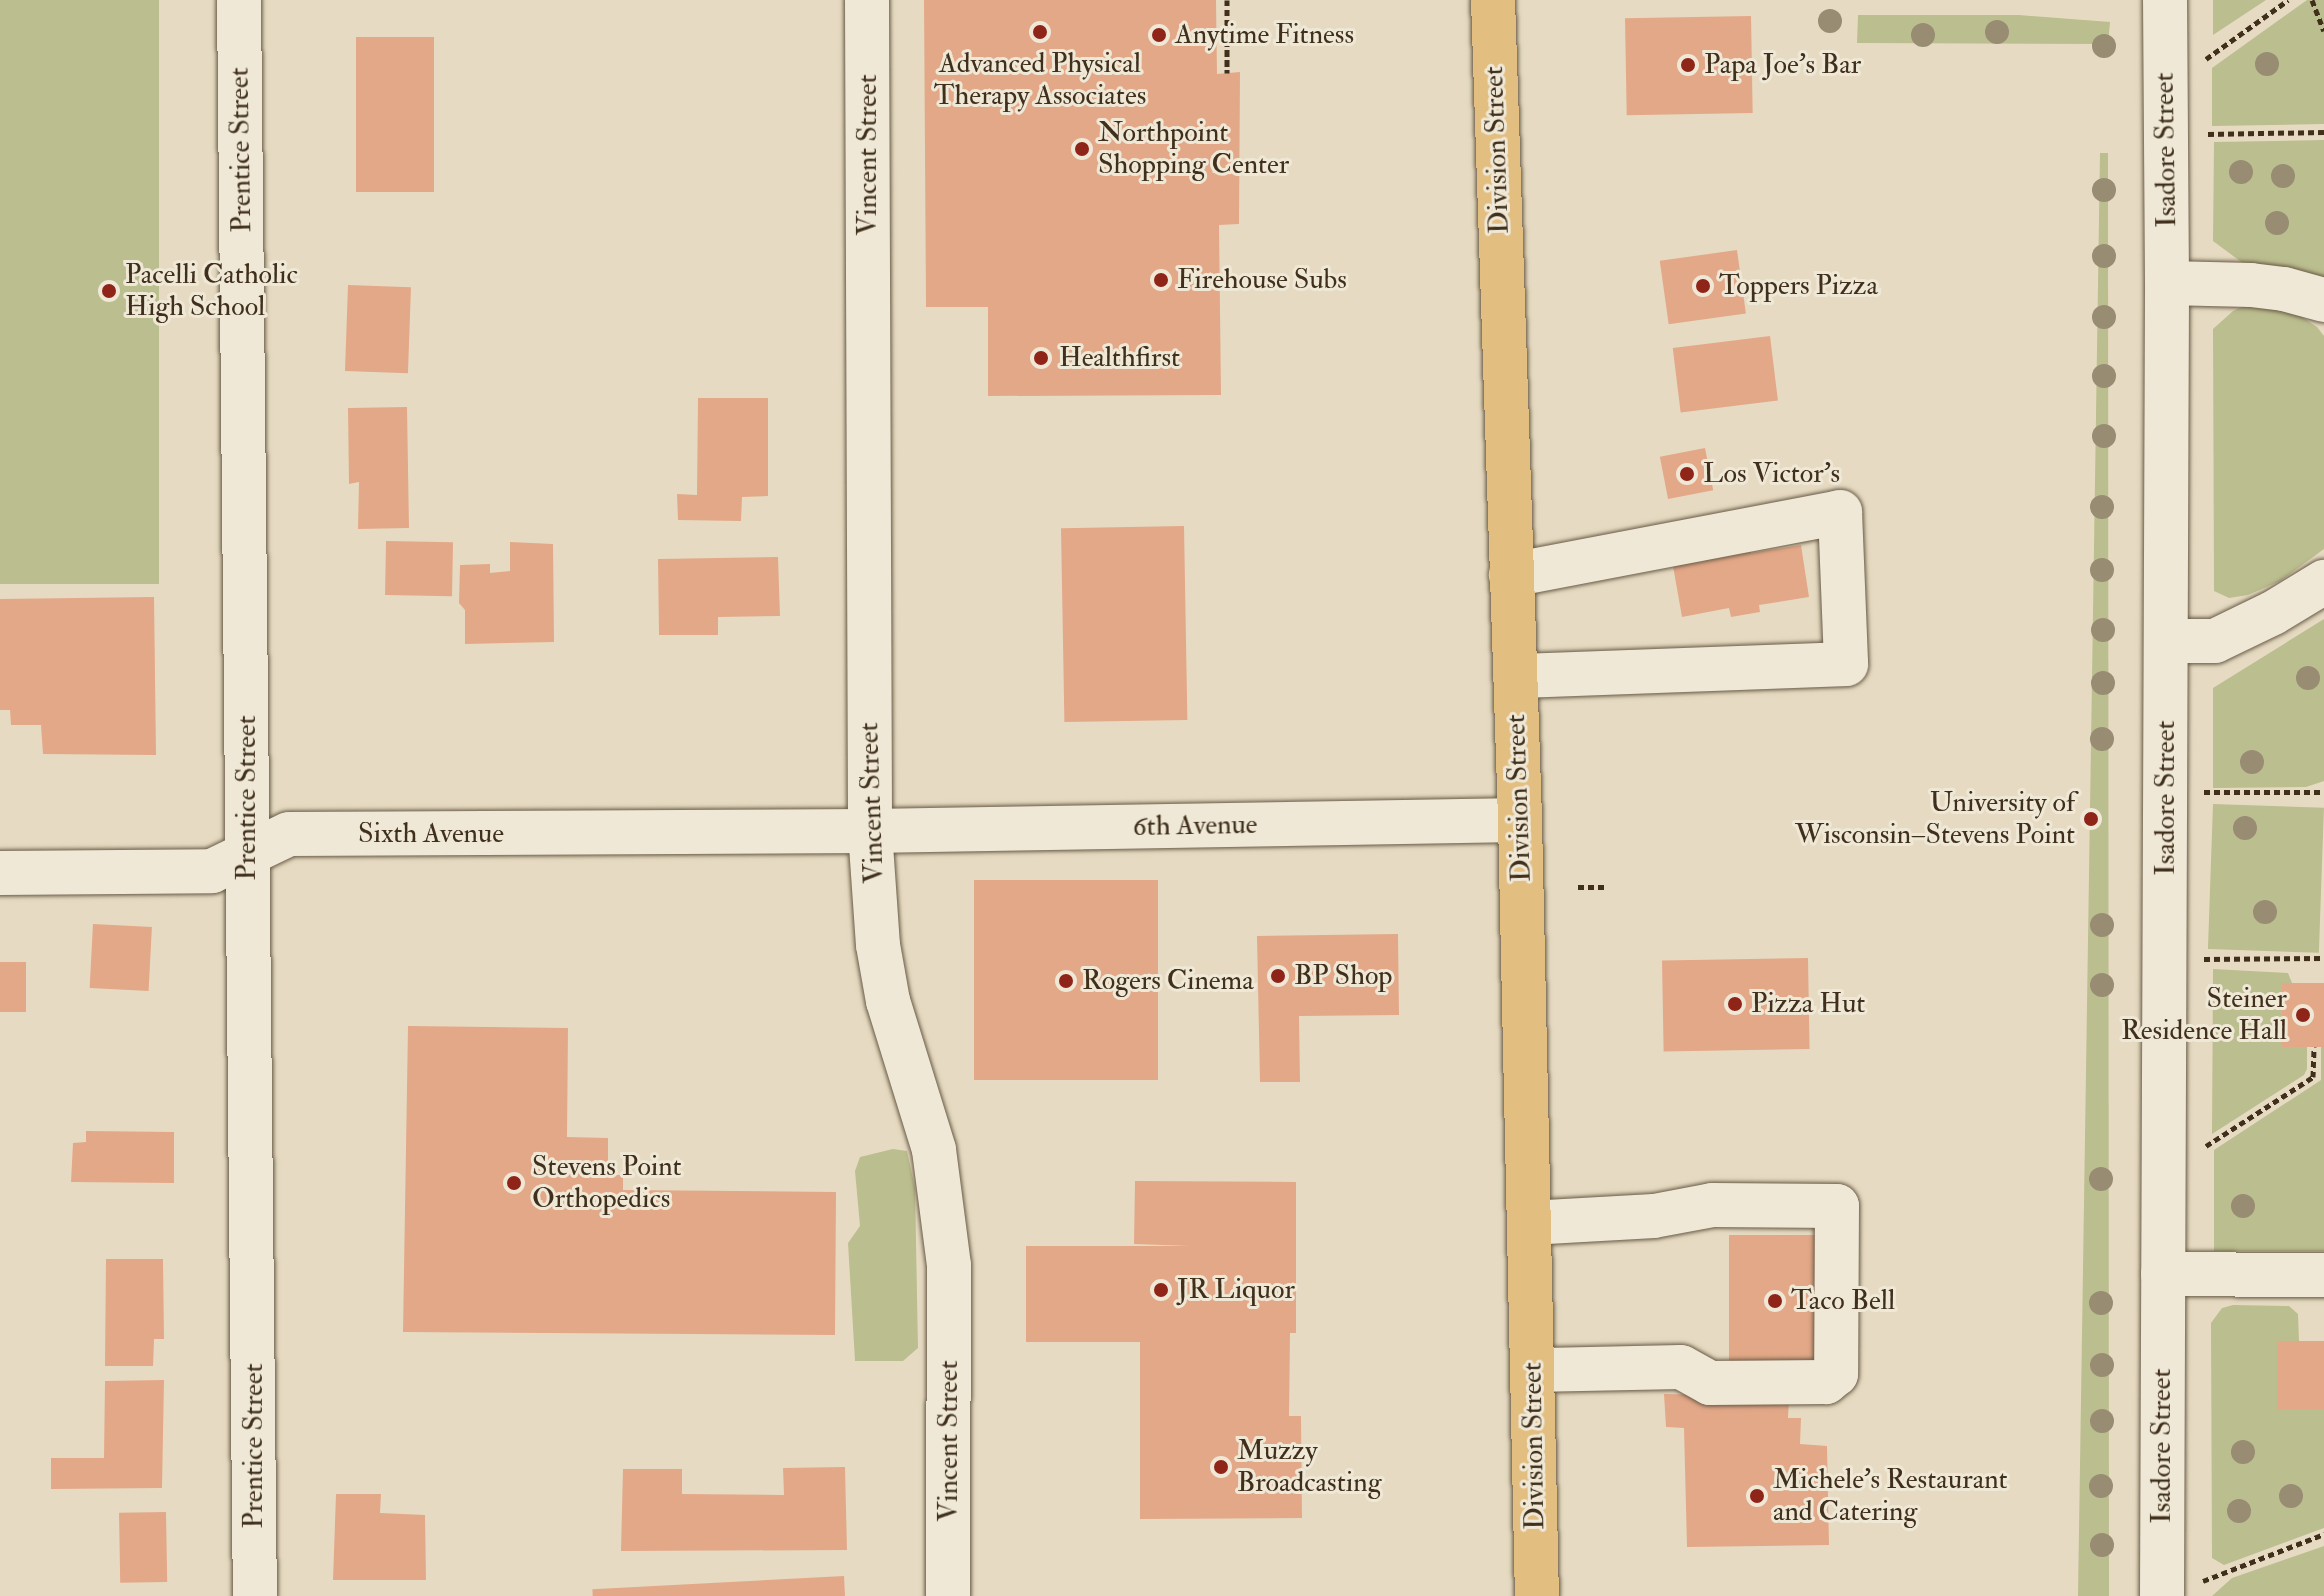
<!DOCTYPE html>
<meta charset="utf-8">
<style>
body{margin:0}
#map{position:relative;width:2324px;height:1596px;overflow:hidden;background:#e6dbc2;font-family:"IM FELL Double Pica",serif}
div>[style]{position:absolute}
[style*='--x']{left:calc(var(--x)*1px);top:calc(var(--y)*1px);width:calc(var(--w)*1px);rotate:calc(var(--a)*1deg)}
.green>*{inset:0;background:#bbbe8f;transform-origin:0 0}
.building>*{inset:0;background:#e3a888;transform-origin:0 0}
.path>*{height:5px;margin-top:-2.5px;transform-origin:0;background:repeating-linear-gradient(90deg,#3f2f1b 0 6px,transparent 0 10px)}
.roads{filter:drop-shadow(0 0 2px #695a45) drop-shadow(0 0 2px #695a45)}
.minor>*{height:44px;margin:-22px;padding:0 22px;transform-origin:22px;border-radius:22px;background:#efe8d7}
.major>*{height:44px;margin:-22px;padding:0 22px;transform-origin:22px;border-radius:22px;background:#e3be81}
.trees>*{width:24px;height:24px;margin:-12px;border-radius:50%;background:#988c73}
.dots>*{width:22px;height:22px;translate:-50% -50%;box-sizing:border-box;border:4px solid #efe8d7;border-radius:50%}
span{translate:-50% -50%;white-space:nowrap;text-align:center;line-height:1.15;-webkit-text-stroke:6px #efe8d7;paint-order:stroke}
.poi-label{font-size:28px;color:#3f2f1b}
.left{translate:0 -50%;text-align:left}
.right{translate:-100% -50%;text-align:right}
.street-label{font-size:28px;color:#3f2f1b}
</style>
<div id="map">
<div class="green">
<div style="left:0;top:0;width:159px;height:584px"></div>
<div style="clip-path:polygon(2213px 0,2266px 0,2213px 35px)"></div>
<div style="clip-path:polygon(2307px 0,2324px 0,2324px 124px,2212px 126px,2212px 68px)"></div>
<div style="clip-path:polygon(1858px 15px,2019px 15px,2110px 22px,2108px 44px,1857px 43px)"></div>
<div style="clip-path:polygon(2324px 140px,2324px 279px,2244px 264px,2213px 241px,2214px 142px)"></div>
<div style="clip-path:polygon(2100px 153px,2108px 153px,2109px 1596px,2078px 1596px)"></div>
<div style="clip-path:polygon(2246px 305px,2290px 309px,2317px 327px,2324px 336px,2324px 549px,2280px 581px,2248px 595px,2229px 598px,2214px 591px,2213px 329px,2233px 311px)"></div>
<div style="clip-path:polygon(2324px 619px,2324px 781px,2306px 787px,2213px 788px,2213px 688px)"></div>
<div style="left:2213px;top:804px;width:111px;height:145px;rotate:2deg"></div>
<div style="clip-path:polygon(2213px 969px,2288px 973px,2292px 983px,2282px 984px,2282px 1047px,2307px 1047px,2307px 1069px,2304px 1075px,2212px 1134px)"></div>
<div style="clip-path:polygon(2321px 1047px,2324px 1047px,2324px 1251px,2214px 1251px,2214px 1150px,2321px 1080px)"></div>
<div style="clip-path:polygon(893px 1149px,907px 1151px,915px 1188px,918px 1348px,903px 1361px,855px 1361px,848px 1243px,860px 1226px,855px 1171px,860px 1157px)"></div>
<div style="clip-path:polygon(2233px 1305px,2289px 1306px,2298px 1314px,2299px 1341px,2277px 1341px,2324px 1410px,2324px 1528px,2224px 1565px,2212px 1558px,2211px 1323px,2222px 1308px)"></div>
<div style="clip-path:polygon(2324px 1546px,2324px 1596px,2212px 1596px,2232px 1578px)"></div>
</div>
<div class="building">
<div style="clip-path:polygon(924px 0,1216px 0,1217px 74px,1240px 72px,1239px 224px,1219px 225px,1221px 395px,988px 396px,988px 307px,926px 307px)"></div>
<div style="left:1751px;top:16px;width:97px;height:126px;rotate:89deg"></div>
<div style="left:356px;top:37px;width:78px;height:155px"></div>
<div style="left:1737px;top:250px;width:64px;height:78px;rotate:82deg"></div>
<div style="left:348px;top:285px;width:63px;height:86px;rotate:2deg"></div>
<div style="left:1770px;top:336px;width:65px;height:98px;rotate:83deg"></div>
<div style="clip-path:polygon(698px 398px,768px 398px,768px 496px,742px 497px,741px 521px,678px 520px,677px 494px,697px 495px)"></div>
<div style="clip-path:polygon(407px 407px,409px 528px,358px 529px,359px 482px,349px 484px,348px 408px)"></div>
<div style="left:1705px;top:448px;width:43px;height:46px;rotate:79deg"></div>
<div style="left:1184px;top:526px;width:194px;height:123px;rotate:89deg"></div>
<div style="left:386px;top:541px;width:67px;height:54px;rotate:1deg"></div>
<div style="clip-path:polygon(510px 542px,553px 544px,554px 642px,465px 644px,465px 610px,459px 603px,460px 565px,490px 564px,490px 573px,510px 571px)"></div>
<div style="clip-path:polygon(1801px 545px,1809px 597px,1759px 605px,1760px 612px,1731px 617px,1729px 608px,1682px 617px,1673px 566px,1705px 561px,1704px 553px,1750px 546px,1751px 553px)"></div>
<div style="clip-path:polygon(778px 557px,780px 616px,718px 617px,718px 635px,659px 635px,658px 559px)"></div>
<div style="clip-path:polygon(154px 597px,156px 755px,43px 754px,41px 725px,11px 725px,10px 710px,0 710px,0 599px)"></div>
<div style="left:1158px;top:880px;width:200px;height:184px;rotate:90deg"></div>
<div style="left:93px;top:924px;width:59px;height:64px;rotate:3deg"></div>
<div style="clip-path:polygon(1398px 934px,1399px 1015px,1299px 1016px,1300px 1082px,1260px 1082px,1257px 936px)"></div>
<div style="left:1808px;top:958px;width:91px;height:146px;rotate:89deg"></div>
<div style="left:26px;top:962px;width:50px;height:26px;rotate:90deg"></div>
<div style="left:2324px;top:983px;width:64px;height:42px;rotate:90deg"></div>
<div style="clip-path:polygon(408px 1026px,568px 1028px,567px 1137px,608px 1138px,608px 1175px,623px 1175px,623px 1190px,836px 1192px,835px 1335px,403px 1332px)"></div>
<div style="clip-path:polygon(86px 1131px,174px 1132px,174px 1183px,71px 1182px,73px 1143px,86px 1142px)"></div>
<div style="clip-path:polygon(1135px 1181px,1296px 1182px,1296px 1333px,1290px 1333px,1289px 1416px,1301px 1416px,1302px 1518px,1140px 1519px,1140px 1342px,1026px 1342px,1026px 1246px,1189px 1246px,1134px 1244px)"></div>
<div style="left:1729px;top:1235px;width:92px;height:132px"></div>
<div style="clip-path:polygon(106px 1259px,163px 1259px,164px 1339px,154px 1339px,153px 1366px,105px 1366px)"></div>
<div style="left:2277px;top:1341px;width:47px;height:69px"></div>
<div style="clip-path:polygon(164px 1380px,162px 1488px,51px 1489px,51px 1458px,104px 1458px,105px 1381px)"></div>
<div style="clip-path:polygon(1664px 1394px,1789px 1397px,1788px 1418px,1801px 1418px,1800px 1444px,1827px 1446px,1829px 1545px,1687px 1547px,1684px 1428px,1666px 1427px)"></div>
<div style="clip-path:polygon(845px 1467px,847px 1550px,621px 1551px,623px 1469px,682px 1469px,682px 1494px,784px 1495px,783px 1468px)"></div>
<div style="clip-path:polygon(336px 1494px,381px 1494px,380px 1513px,425px 1515px,426px 1580px,333px 1580px)"></div>
<div style="left:166px;top:1512px;width:70px;height:47px;rotate:89deg"></div>
<div style="left:844px;top:1576px;width:20px;height:252px;rotate:87deg"></div>
</div>
<div class="path">
<div style="--x:1227;--y:0;--w:73;--a:90"></div>
<div style="--x:2312;--y:0;--w:33;--a:69"></div>
<div style="--x:2206;--y:59;--w:101;--a:-35.7"></div>
<div style="--x:2208;--y:134;--w:116;--a:-1"></div>
<div style="--x:2204;--y:792;--w:120;--a:0"></div>
<div style="--x:1578;--y:887;--w:27;--a:0"></div>
<div style="--x:2204;--y:959;--w:120;--a:-0.5"></div>
<div style="--x:2206;--y:1146;--w:127;--a:-32.8"></div>
<div style="--x:2313;--y:1077;--w:30;--a:-88"></div>
<div style="--x:2203;--y:1581;--w:130;--a:-21.2"></div>
</div>
<div class="roads">
<div class="minor">
<div style="--x:239;--y:0;--w:1596;--a:89.43"></div>
<div style="--x:867;--y:0;--w:831;--a:89.79"></div>
<div style="--x:870;--y:831;--w:114;--a:86"></div>
<div style="--x:878;--y:945;--w:57;--a:79.9"></div>
<div style="--x:888;--y:1001;--w:156;--a:72.8"></div>
<div style="--x:934;--y:1150;--w:116;--a:82.6"></div>
<div style="--x:949;--y:1265;--w:331;--a:90.2"></div>
<div style="--x:2167;--y:283;--w:84;--a:1.4"></div>
<div style="--x:2251;--y:285;--w:33;--a:7"></div>
<div style="--x:2284;--y:289;--w:41;--a:15.4"></div>
<div style="--x:1511;--y:575;--w:335;--a:-10.8"></div>
<div style="--x:1840;--y:512;--w:152;--a:87.7"></div>
<div style="--x:1846;--y:664;--w:331;--a:177.9"></div>
<div style="--x:2167;--y:641;--w:48;--a:0"></div>
<div style="--x:2215;--y:641;--w:64;--a:-25.8"></div>
<div style="--x:2273;--y:613;--w:60;--a:-31.3"></div>
<div style="--x:0;--y:873;--w:212;--a:-0.5"></div>
<div style="--x:212;--y:871;--w:85;--a:-25.7"></div>
<div style="--x:289;--y:834;--w:581;--a:-0.3"></div>
<div style="--x:870;--y:831;--w:650;--a:-0.97"></div>
<div style="--x:1529;--y:1223;--w:125;--a:-3.2"></div>
<div style="--x:1654;--y:1216;--w:59;--a:-10.7"></div>
<div style="--x:1712;--y:1205;--w:125;--a:0.5"></div>
<div style="--x:1837;--y:1206;--w:168;--a:90.3"></div>
<div style="--x:1836;--y:1374;--w:13;--a:141"></div>
<div style="--x:1826;--y:1382;--w:116;--a:179.5"></div>
<div style="--x:1710;--y:1383;--w:33;--a:-151"></div>
<div style="--x:1681;--y:1367;--w:149;--a:178.8"></div>
<div style="--x:2163;--y:1274;--w:161;--a:0.4"></div>
<div style="--x:2162;--y:1596;--w:1313;--a:-89.78"></div>
<div style="--x:2167;--y:283;--w:283;--a:-90.4"></div>
</div>
<div class="major">
<div style="--x:1493;--y:0;--w:820;--a:88.11"></div>
<div style="--x:1520;--y:820;--w:776;--a:88.75"></div>
</div>
</div>
<div class="trees">
<div style="left:1830px;top:21px"></div>
<div style="left:1997px;top:32px"></div>
<div style="left:1923px;top:35px"></div>
<div style="left:2104px;top:46px"></div>
<div style="left:2267px;top:64px"></div>
<div style="left:2241px;top:172px"></div>
<div style="left:2283px;top:176px"></div>
<div style="left:2104px;top:190px"></div>
<div style="left:2277px;top:223px"></div>
<div style="left:2104px;top:256px"></div>
<div style="left:2104px;top:317px"></div>
<div style="left:2104px;top:376px"></div>
<div style="left:2104px;top:436px"></div>
<div style="left:2102px;top:507px"></div>
<div style="left:2102px;top:570px"></div>
<div style="left:2103px;top:630px"></div>
<div style="left:2308px;top:678px"></div>
<div style="left:2103px;top:683px"></div>
<div style="left:2102px;top:739px"></div>
<div style="left:2252px;top:762px"></div>
<div style="left:2245px;top:828px"></div>
<div style="left:2265px;top:912px"></div>
<div style="left:2102px;top:925px"></div>
<div style="left:2102px;top:985px"></div>
<div style="left:2101px;top:1179px"></div>
<div style="left:2243px;top:1206px"></div>
<div style="left:2101px;top:1303px"></div>
<div style="left:2102px;top:1365px"></div>
<div style="left:2102px;top:1421px"></div>
<div style="left:2243px;top:1452px"></div>
<div style="left:2101px;top:1486px"></div>
<div style="left:2291px;top:1496px"></div>
<div style="left:2239px;top:1511px"></div>
<div style="left:2102px;top:1545px"></div>
</div>
<div class="dots">
<div style="left:1040px;top:32px;background:#8f2418"></div>
<div style="left:1159px;top:35px;background:#8f2418"></div>
<div style="left:1688px;top:65px;background:#8f2418"></div>
<div style="left:1082px;top:149px;background:#8f2418"></div>
<div style="left:1161px;top:280px;background:#8f2418"></div>
<div style="left:1703px;top:286px;background:#8f2418"></div>
<div style="left:109px;top:291px;background:#8f2418"></div>
<div style="left:1041px;top:358px;background:#8f2418"></div>
<div style="left:1687px;top:474px;background:#8f2418"></div>
<div style="left:2091px;top:819px;background:#8f2418"></div>
<div style="left:1278px;top:976px;background:#8f2418"></div>
<div style="left:1066px;top:981px;background:#8f2418"></div>
<div style="left:1735px;top:1004px;background:#8f2418"></div>
<div style="left:2303px;top:1015px;background:#8f2418"></div>
<div style="left:514px;top:1183px;background:#8f2418"></div>
<div style="left:1161px;top:1290px;background:#8f2418"></div>
<div style="left:1775px;top:1301px;background:#8f2418"></div>
<div style="left:1221px;top:1467px;background:#8f2418"></div>
<div style="left:1757px;top:1496px;background:#8f2418"></div>
</div>
<div class="poi-label">
<span class="left" style="left:1175px;top:35px">Anytime Fitness</span>
<span style="left:1040px;top:80px">Advanced Physical<br>Therapy Associates</span>
<span class="left" style="left:1704px;top:65px">Papa Joe's Bar</span>
<span class="left" style="left:1098px;top:149px">Northpoint<br>Shopping Center</span>
<span class="left" style="left:125px;top:291px">Pacelli Catholic<br>High School</span>
<span class="left" style="left:1177px;top:280px">Firehouse Subs</span>
<span class="left" style="left:1719px;top:286px">Toppers Pizza</span>
<span class="left" style="left:1059px;top:358px">Healthfirst</span>
<span class="left" style="left:1703px;top:474px">Los Victor's</span>
<span class="right" style="left:2075px;top:819px">University of<br>Wisconsin–Stevens Point</span>
<span class="left" style="left:1294px;top:976px">BP Shop</span>
<span class="left" style="left:1082px;top:981px">Rogers Cinema</span>
<span class="right" style="left:2287px;top:1015px">Steiner<br>Residence Hall</span>
<span class="left" style="left:1751px;top:1004px">Pizza Hut</span>
<span class="left" style="left:532px;top:1183px">Stevens Point<br>Orthopedics</span>
<span class="left" style="left:1177px;top:1290px">JR Liquor</span>
<span class="left" style="left:1791px;top:1301px">Taco Bell</span>
<span class="left" style="left:1237px;top:1467px">Muzzy<br>Broadcasting</span>
<span class="left" style="left:1773px;top:1496px">Michele's Restaurant<br>and Catering</span>
</div>
<div class="street-label">
<span style="left:241px;top:150px;rotate:-91deg">Prentice Street</span>
<span style="left:1497px;top:150px;rotate:-92deg">Division Street</span>
<span style="left:2166px;top:150px;rotate:-91deg">Isadore Street</span>
<span style="left:868px;top:155px;rotate:-90deg">Vincent Street</span>
<span style="left:247px;top:798px;rotate:-90deg">Prentice Street</span>
<span style="left:1519px;top:798px;rotate:-92deg">Division Street</span>
<span style="left:2166px;top:798px;rotate:-90deg">Isadore Street</span>
<span style="left:872px;top:803px;rotate:-92deg">Vincent Street</span>
<span style="left:1195px;top:826px;rotate:-1deg">6th Avenue</span>
<span style="left:431px;top:834px">Sixth Avenue</span>
<span style="left:949px;top:1441px;rotate:-90deg">Vincent Street</span>
<span style="left:254px;top:1446px;rotate:-90deg">Prentice Street</span>
<span style="left:1534px;top:1446px;rotate:-91deg">Division Street</span>
<span style="left:2162px;top:1446px;rotate:-90deg">Isadore Street</span>
</div>
</div>
